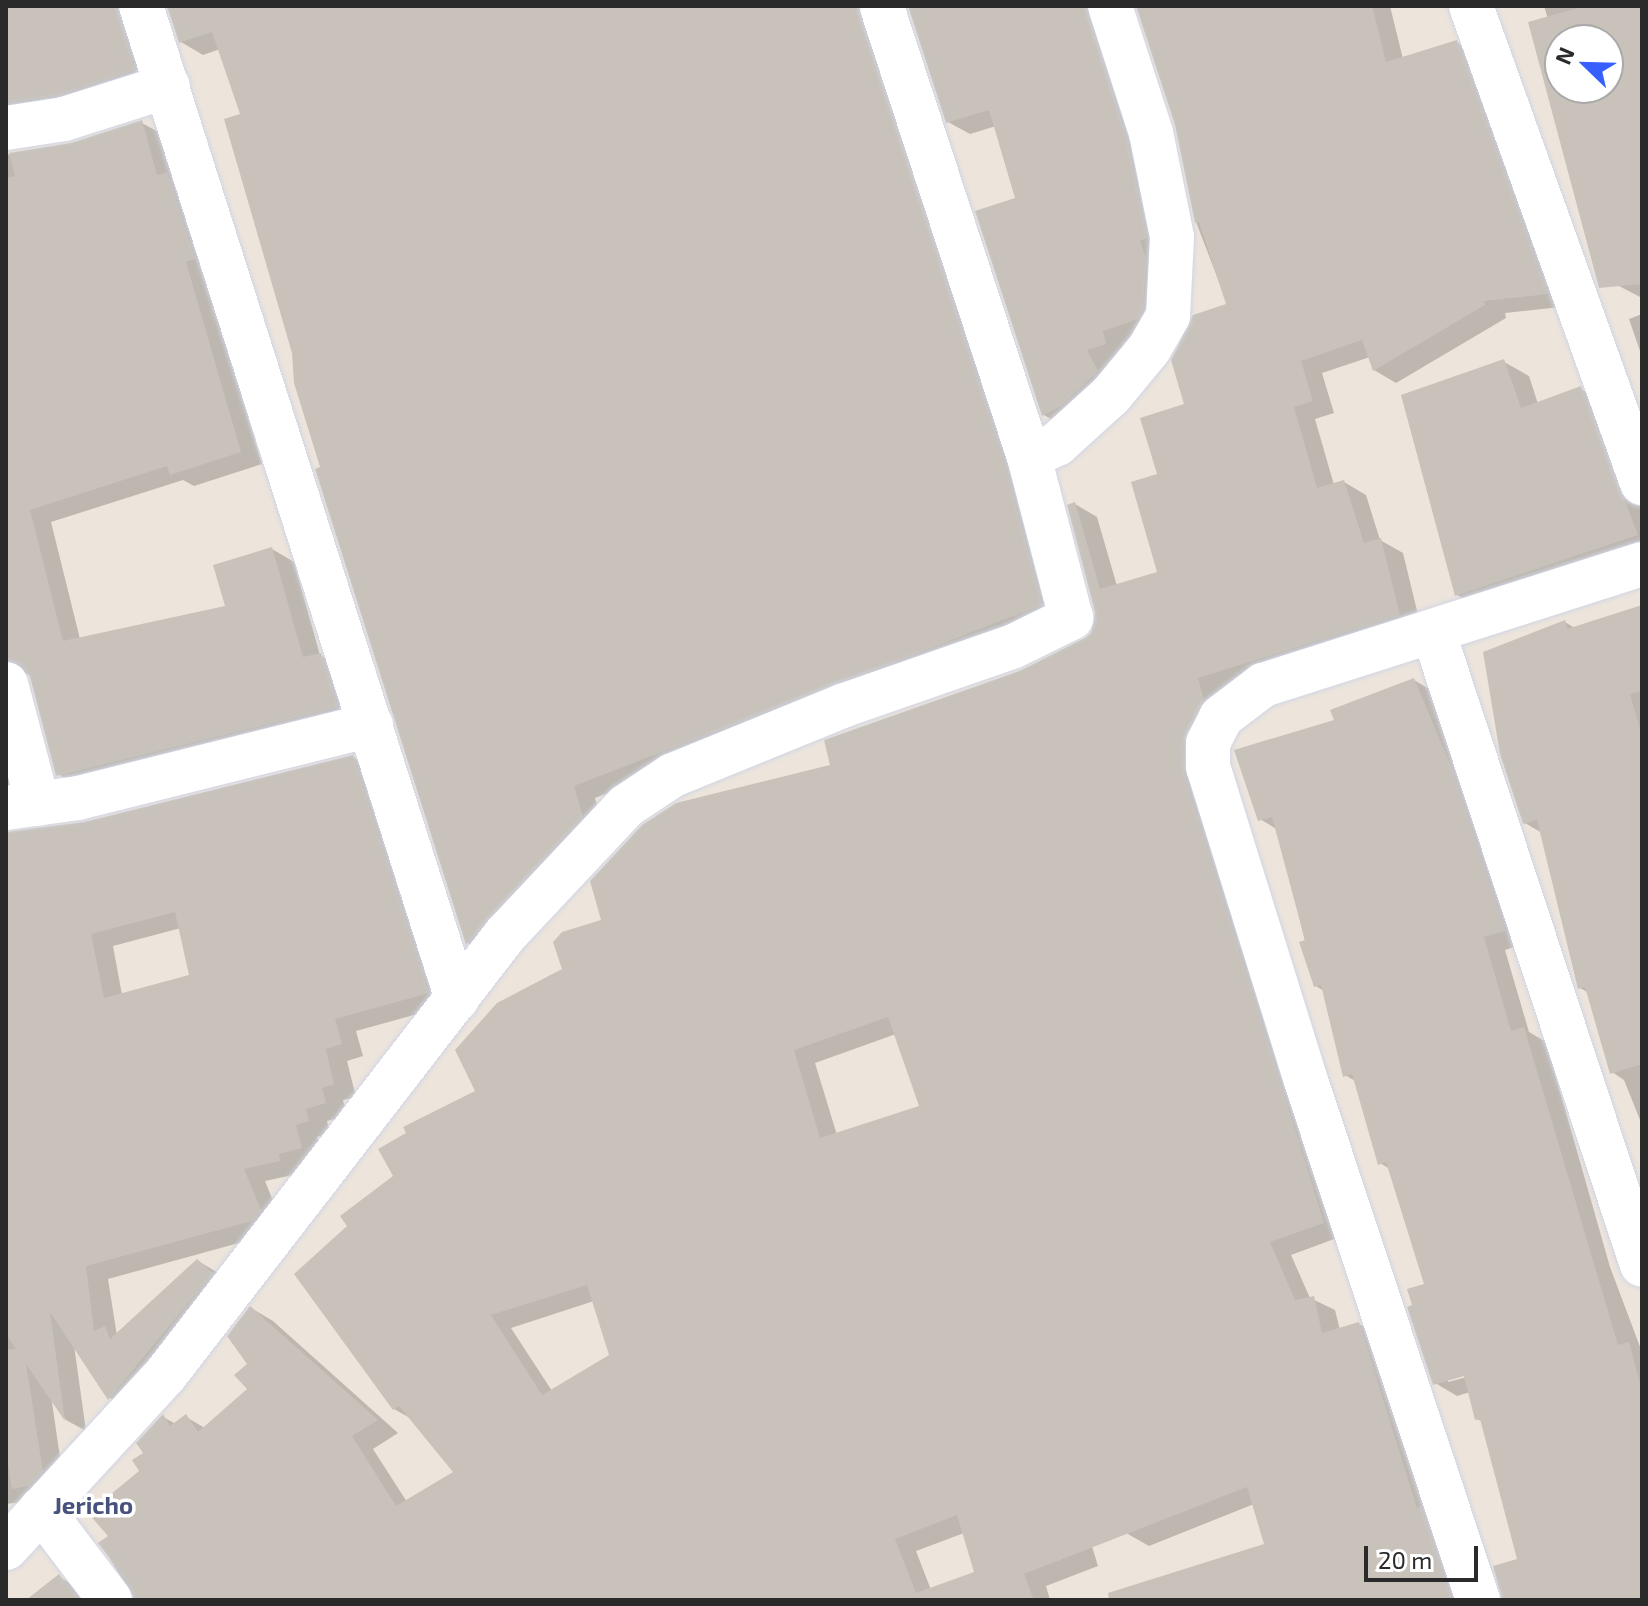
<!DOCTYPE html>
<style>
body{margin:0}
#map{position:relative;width:1648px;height:1606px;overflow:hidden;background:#ede5dc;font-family:"Exo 2",sans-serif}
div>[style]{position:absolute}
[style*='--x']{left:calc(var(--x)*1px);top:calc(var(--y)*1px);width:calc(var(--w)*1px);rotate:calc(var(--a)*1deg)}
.shadow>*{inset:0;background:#0003}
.building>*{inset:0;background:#c8c2bb}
.roads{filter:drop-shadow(0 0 2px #d1d5e4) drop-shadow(0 0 2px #d1d5e4)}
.street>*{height:44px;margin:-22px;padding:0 22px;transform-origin:22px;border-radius:22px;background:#fff}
span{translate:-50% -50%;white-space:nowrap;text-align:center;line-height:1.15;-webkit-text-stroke:7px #fff;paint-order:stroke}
.neighbourhood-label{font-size:24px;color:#48537d;font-weight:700}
.frame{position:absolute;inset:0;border:8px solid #2a2a2a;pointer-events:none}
.north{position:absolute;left:1544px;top:24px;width:80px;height:80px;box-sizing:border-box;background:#fff;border:2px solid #aaa;border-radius:50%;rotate:293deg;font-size:22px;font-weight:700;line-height:32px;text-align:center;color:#2a2a2a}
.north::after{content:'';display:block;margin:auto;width:28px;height:36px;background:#375fff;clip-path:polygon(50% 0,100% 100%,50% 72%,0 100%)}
.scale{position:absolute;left:1364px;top:1546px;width:114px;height:36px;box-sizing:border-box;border:4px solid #2a2a2a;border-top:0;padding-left:10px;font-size:24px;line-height:28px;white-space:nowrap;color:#2a2a2a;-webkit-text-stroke:6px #fff;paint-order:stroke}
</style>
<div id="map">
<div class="shadow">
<div style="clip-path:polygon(6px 6px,143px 6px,156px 82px,6px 130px)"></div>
<div style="clip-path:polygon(169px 6px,885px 6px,1063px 617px,595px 798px,604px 829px,489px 956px,468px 943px,317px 470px,323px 468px,243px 115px,220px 49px,203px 55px,181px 42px)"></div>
<div style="clip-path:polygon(910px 6px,1112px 6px,1148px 153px,1160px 331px,1124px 343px,1127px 356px,1108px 362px,1119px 384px,1066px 428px,1044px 415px,978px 212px,1018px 199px,996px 126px,970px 134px,948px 122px)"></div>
<div style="clip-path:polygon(evenodd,1138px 6px,1390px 6px,1403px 59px,1456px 42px,1479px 55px,1569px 306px,1505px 313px,1506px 318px,1396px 383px,1374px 370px,1370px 357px,1322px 373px,1334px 413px,1315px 419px,1334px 485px,1344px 482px,1366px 495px,1380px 540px,1403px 553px,1421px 627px,1219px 691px,1225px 713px,1207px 746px,1345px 1235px,1291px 1255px,1310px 1298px,1335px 1310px,1340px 1330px,1359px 1324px,1381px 1337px,1469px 1600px,1184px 1600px,1267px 1545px,1254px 1504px,1149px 1546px,1126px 1533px,1063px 1451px,1098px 1566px,1046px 1586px,1050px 1600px,135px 1600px,101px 1544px,111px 1536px,163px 1417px,176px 1424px,186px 1417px,205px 1428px,250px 1390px,251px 1308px,273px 1321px,398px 1433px,373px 1449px,407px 1502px,456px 1473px,412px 1419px,394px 1409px,350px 1226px,478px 1092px,603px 922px,832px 766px,1093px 634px,1097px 612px,1075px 504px,1097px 517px,1117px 586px,1160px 574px,1160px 475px,1228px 305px,1196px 222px,1177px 125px,1138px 6px,896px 1034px,922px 1108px,837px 1135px,815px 1063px,896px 1034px,1138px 6px,594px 1301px,611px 1356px,552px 1391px,511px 1328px,594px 1301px,1138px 6px,964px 1533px,977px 1574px,931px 1590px,916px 1551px,964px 1533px)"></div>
<div style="clip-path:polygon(evenodd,1544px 6px,1642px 6px,1642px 298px,1617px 285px,1531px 23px,1548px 19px,1544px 6px,1560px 40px,1608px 40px,1608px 88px,1560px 88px,1560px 40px)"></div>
<div style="clip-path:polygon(142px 123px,164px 135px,262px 464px,194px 486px,183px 480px,51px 522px,80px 639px,227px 607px,272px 549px,294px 562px,320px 655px,342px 668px,359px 720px,80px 787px,58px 774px,32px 676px,22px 672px,6px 693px,6px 151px,9px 155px,72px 145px)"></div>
<div style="clip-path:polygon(1642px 314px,1642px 357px,1629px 319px)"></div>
<div style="clip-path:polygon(1504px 362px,1529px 376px,1538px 404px,1581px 389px,1606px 403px,1642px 497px,1642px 555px,1482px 609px,1457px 595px)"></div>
<div style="clip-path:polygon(1642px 607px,1642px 1125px,1624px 1080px,1612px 1072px,1589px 993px,1580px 988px,1542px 833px,1525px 823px,1565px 622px,1575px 628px)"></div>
<div style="clip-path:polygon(evenodd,1414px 680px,1436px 693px,1526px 943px,1505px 950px,1529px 1032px,1546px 1042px,1610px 1267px,1642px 1352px,1642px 1600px,1504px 1600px,1519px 1561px,1483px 1422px,1477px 1419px,1470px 1392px,1457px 1396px,1435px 1383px,1427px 1285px,1390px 1169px,1380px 1163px,1357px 1082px,1345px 1075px,1324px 991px,1316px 986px,1278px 830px,1260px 819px,1337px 721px,1414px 680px,1473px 1371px,1474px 1375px,1448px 1382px,1448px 1378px,1473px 1371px)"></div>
<div style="clip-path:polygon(6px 714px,28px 795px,6px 817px)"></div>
<div style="clip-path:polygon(evenodd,353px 757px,375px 770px,450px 1005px,356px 1031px,363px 1056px,347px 1061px,356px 1097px,343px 1100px,347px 1116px,327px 1121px,330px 1133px,317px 1137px,323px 1160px,302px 1173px,265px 1181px,282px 1223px,275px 1233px,108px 1279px,117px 1336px,198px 1261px,220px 1274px,131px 1411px,110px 1398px,74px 1345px,86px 1431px,66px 1420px,51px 1396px,64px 1484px,52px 1498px,6px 1504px,6px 830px,9px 835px,82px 825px,353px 757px,181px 928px,192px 976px,122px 995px,113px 946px,181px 928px)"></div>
<div style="clip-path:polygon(59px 1577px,81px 1589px,90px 1600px,29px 1600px)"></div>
</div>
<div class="building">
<div style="clip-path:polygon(6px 6px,117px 6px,135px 70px,58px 95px,6px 103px)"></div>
<div style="clip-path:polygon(167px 6px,858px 6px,1005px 464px,1042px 605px,574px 786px,583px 816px,466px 945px,315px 469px,320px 467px,294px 383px,292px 353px,224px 119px,240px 114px,212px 32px,179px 43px)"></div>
<div style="clip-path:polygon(908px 6px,1086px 6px,1127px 139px,1147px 238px,1140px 241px,1146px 258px,1143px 309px,1138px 319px,1103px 331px,1106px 344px,1087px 350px,1098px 371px,1061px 406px,1042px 416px,975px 211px,1015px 198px,989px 110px,946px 123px)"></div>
<div style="clip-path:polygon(evenodd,1136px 6px,1372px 6px,1386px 62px,1457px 40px,1548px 294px,1484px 301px,1485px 305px,1373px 371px,1362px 340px,1301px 361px,1313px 401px,1294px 407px,1317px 488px,1344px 480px,1364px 543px,1381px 538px,1400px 615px,1198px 678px,1204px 700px,1183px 743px,1184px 774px,1324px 1223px,1270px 1242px,1295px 1300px,1314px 1296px,1322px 1333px,1359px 1322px,1417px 1508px,1421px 1506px,1452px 1600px,1109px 1600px,1108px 1593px,1264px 1544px,1247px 1487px,1024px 1574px,1034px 1600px,134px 1600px,130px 1585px,98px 1543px,108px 1536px,88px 1513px,139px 1471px,132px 1460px,143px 1453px,136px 1443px,163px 1414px,170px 1426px,186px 1414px,198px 1432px,247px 1389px,234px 1375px,247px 1364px,227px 1336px,250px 1306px,378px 1420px,352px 1436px,396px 1506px,453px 1472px,399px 1406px,393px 1410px,294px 1274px,347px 1226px,340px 1216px,393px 1176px,378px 1149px,406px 1133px,403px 1127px,475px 1091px,455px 1050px,497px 1003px,562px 969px,553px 942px,562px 932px,601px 920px,590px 881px,642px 825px,676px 803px,830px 765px,824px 740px,1022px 670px,1083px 640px,1091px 633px,1095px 612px,1067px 505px,1075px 502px,1100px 589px,1157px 572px,1131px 482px,1157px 474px,1140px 418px,1184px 404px,1171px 360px,1193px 315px,1226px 304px,1199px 222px,1195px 223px,1175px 125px,1136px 6px,888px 1017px,919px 1106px,820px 1138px,794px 1050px,888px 1017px,1136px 6px,587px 1285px,609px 1355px,542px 1395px,491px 1315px,587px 1285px,1136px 6px,957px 1515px,974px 1572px,916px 1593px,895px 1539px,957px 1515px)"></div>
<div style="clip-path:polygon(evenodd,1585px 6px,1642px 6px,1642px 284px,1599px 288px,1528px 22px,1585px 6px,1560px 40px,1608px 40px,1608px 88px,1560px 88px,1560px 40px)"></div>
<div style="clip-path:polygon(142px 120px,157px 175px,167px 172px,195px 259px,186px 262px,241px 452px,170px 475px,167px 466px,30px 510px,63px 641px,225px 606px,213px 565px,272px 547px,303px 657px,321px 653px,338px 707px,56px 776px,30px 677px,23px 666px,6px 660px,6px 178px,15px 176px,9px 153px,71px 143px)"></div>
<div style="clip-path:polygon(1504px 359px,1521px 408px,1581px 386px,1638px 535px,1455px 596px,1401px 395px)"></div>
<div style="clip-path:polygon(1642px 605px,1642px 691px,1630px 694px,1642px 736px,1642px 1064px,1610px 1074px,1585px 987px,1578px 989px,1537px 820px,1523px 824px,1500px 754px,1483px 652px,1565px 620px,1567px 629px)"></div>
<div style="clip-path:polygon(1414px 678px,1452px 769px,1505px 931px,1484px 937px,1511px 1031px,1524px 1027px,1618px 1345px,1629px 1342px,1642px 1391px,1642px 1600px,1502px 1600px,1493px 1566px,1517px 1559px,1480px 1419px,1475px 1420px,1464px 1376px,1433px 1385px,1407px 1307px,1412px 1305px,1407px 1289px,1424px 1284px,1386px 1162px,1378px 1165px,1352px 1074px,1343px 1077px,1321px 985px,1314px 987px,1299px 942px,1305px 940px,1272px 817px,1258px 821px,1234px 750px,1334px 720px,1330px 710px)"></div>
<div style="clip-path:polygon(evenodd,353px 755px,429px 993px,335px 1019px,342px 1044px,326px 1049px,334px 1084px,322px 1088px,326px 1103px,306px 1109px,309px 1121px,296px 1125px,302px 1148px,279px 1154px,280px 1161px,244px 1169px,261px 1210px,252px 1221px,86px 1266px,94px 1331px,105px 1326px,110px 1339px,197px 1259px,213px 1273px,108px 1400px,50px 1312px,65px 1421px,26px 1364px,43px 1471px,29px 1486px,12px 1489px,6px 1451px,6px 1350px,16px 1349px,6px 1334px,6px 832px,84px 822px,353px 755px,175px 912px,189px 975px,104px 998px,91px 934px,175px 912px)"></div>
<div style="clip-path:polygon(59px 1574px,79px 1600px,26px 1600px)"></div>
</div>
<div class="roads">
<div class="street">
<div style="--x:141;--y:6;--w:1042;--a:72.35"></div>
<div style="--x:1471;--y:6;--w:507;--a:70.28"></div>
<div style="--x:6;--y:128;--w:59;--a:-8.8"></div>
<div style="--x:64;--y:119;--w:109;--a:-17.6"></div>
<div style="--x:1029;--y:457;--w:31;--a:-25"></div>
<div style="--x:1057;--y:444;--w:73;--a:-42.2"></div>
<div style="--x:1111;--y:395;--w:60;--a:-50.4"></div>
<div style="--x:1149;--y:349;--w:38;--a:-60"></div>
<div style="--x:1168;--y:316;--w:79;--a:-87.1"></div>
<div style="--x:1172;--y:237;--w:106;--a:-101.4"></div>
<div style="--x:1151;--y:133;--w:133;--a:-107.9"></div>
<div style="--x:1434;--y:634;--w:664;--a:71.76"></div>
<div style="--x:6;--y:684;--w:124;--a:75.1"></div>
<div style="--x:6;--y:808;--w:73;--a:-7.9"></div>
<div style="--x:78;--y:798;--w:302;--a:-14"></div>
<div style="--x:41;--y:1509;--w:114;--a:52.8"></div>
<div style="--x:6;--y:1548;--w:236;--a:-47.4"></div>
<div style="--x:166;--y:1374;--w:555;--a:-52.32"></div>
<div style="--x:505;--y:935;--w:177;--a:-46.8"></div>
<div style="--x:626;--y:806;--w:56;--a:-33.4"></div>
<div style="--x:673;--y:775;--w:183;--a:-22.2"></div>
<div style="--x:842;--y:706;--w:182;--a:-19.2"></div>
<div style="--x:1014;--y:646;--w:64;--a:-26.2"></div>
<div style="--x:1071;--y:618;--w:166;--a:-104.6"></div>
<div style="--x:1029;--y:457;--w:474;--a:-108.1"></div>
<div style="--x:1478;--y:1600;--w:547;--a:-108.34"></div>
<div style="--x:1306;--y:1081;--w:329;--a:-107.3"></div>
<div style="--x:1208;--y:767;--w:24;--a:-90"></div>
<div style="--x:1208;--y:743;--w:29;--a:-63"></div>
<div style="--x:1221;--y:717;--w:53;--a:-37.3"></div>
<div style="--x:1263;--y:685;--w:398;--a:-17.7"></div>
</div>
</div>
<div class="neighbourhood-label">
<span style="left:93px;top:1505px">Jericho</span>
</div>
<div class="frame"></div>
<div class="north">N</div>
<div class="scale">20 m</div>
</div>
